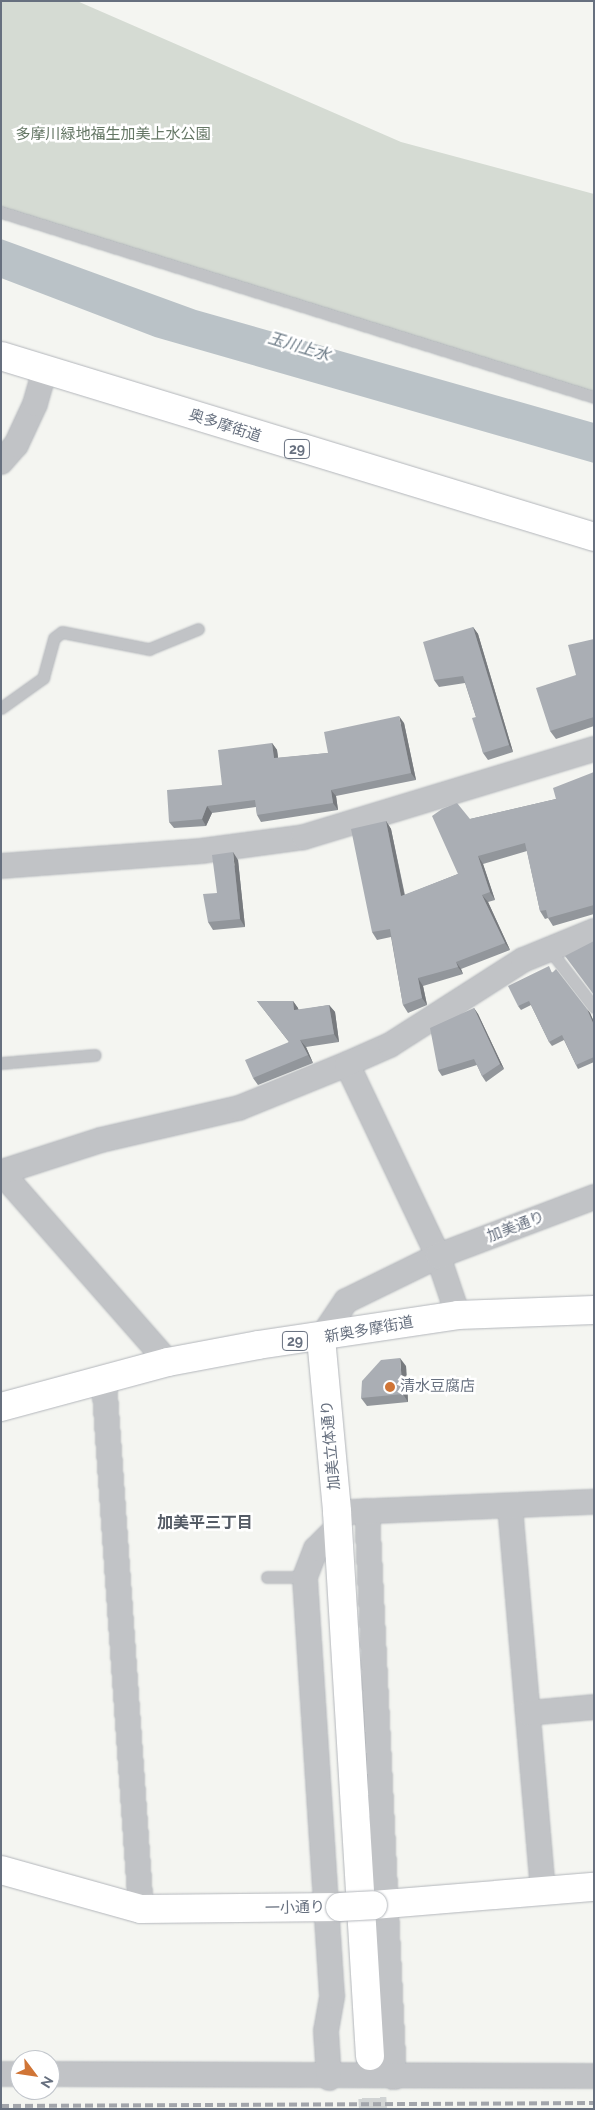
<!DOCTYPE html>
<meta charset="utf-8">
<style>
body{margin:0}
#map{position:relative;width:595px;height:2110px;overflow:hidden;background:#f4f5f1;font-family:Raleway,"Noto Sans JP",sans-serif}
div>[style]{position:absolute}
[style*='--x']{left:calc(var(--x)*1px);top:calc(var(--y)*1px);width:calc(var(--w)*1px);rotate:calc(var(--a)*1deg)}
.green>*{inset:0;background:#d5dbd3}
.water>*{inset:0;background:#bac2c7}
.secondary-tunnel>*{height:28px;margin-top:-14px;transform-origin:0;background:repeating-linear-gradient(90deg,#d1d4d4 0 28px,transparent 0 42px)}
.roads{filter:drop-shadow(0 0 1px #b3b6bb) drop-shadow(0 0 1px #b3b6bb)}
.lane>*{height:11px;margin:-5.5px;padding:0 5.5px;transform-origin:5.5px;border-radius:5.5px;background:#c1c3c6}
.street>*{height:24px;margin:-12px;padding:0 12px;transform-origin:12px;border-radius:12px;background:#c1c3c6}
.secondary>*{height:28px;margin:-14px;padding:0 14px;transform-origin:14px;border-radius:14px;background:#fff}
.primary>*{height:28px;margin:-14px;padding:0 14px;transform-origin:14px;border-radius:14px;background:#fff}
.rail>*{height:4px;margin-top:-2px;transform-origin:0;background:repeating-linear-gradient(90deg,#a2a5ab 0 8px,transparent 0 12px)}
.bridges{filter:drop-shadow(0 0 1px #b3b6bb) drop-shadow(0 0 1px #b3b6bb)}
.secondary-bridge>*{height:28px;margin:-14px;padding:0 14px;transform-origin:14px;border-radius:14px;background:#fff}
.wall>*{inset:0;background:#92969b}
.shaded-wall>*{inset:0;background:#777a7e}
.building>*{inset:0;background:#aaaeb4}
.dots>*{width:14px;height:14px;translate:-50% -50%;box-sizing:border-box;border:2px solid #fff;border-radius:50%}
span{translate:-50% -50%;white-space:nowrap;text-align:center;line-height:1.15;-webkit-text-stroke:5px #fff;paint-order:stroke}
.shield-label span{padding:1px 4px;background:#fff;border:1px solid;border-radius:4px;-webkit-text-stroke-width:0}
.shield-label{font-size:14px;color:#67707f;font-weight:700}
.park-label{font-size:15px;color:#657765}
.street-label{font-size:15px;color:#67707f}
.poi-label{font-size:15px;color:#67707f}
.left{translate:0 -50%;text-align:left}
.water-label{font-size:16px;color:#687783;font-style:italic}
.neighbourhood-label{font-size:16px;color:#545b65;font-weight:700}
.frame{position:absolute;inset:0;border:2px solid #67707f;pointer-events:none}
.north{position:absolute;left:10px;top:2050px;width:50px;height:50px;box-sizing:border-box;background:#fff;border:1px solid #c2c6cc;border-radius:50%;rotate:121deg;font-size:14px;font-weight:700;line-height:20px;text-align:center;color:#67707f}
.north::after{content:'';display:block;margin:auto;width:18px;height:22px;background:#d07536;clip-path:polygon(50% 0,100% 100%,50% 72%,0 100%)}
</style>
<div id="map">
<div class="green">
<div style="clip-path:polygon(1px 1px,77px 1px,401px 142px,594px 194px,594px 398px,1px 212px)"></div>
</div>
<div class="water">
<div style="clip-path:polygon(1px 239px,196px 310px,594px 423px,594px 463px,155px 337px,1px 278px)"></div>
</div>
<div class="secondary-tunnel">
<div style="--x:370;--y:2056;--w:53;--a:86.8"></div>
</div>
<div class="roads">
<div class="lane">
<div style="--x:1;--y:212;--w:621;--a:17.33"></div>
<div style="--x:1;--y:708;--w:52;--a:-35.5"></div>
<div style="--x:43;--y:678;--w:41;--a:-74.6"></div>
<div style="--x:54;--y:638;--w:10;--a:-37"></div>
<div style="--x:62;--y:632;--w:89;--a:11.1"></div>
<div style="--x:149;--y:649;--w:53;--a:-22.2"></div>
<div style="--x:549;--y:949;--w:73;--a:52.2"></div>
<div style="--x:1;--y:1063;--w:94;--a:-4.9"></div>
<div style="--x:267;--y:1577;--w:38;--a:0"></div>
</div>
<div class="street">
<div style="--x:1;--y:462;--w:23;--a:-49"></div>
<div style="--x:16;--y:445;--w:45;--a:-65.1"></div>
<div style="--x:35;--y:404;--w:36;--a:-74"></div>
<div style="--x:1;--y:866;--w:201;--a:-4.3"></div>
<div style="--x:201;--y:851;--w:104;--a:-7.7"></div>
<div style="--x:304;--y:837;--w:303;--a:-16.9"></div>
<div style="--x:347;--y:1064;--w:212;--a:64.6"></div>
<div style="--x:438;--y:1256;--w:62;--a:71.3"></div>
<div style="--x:1;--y:1172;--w:253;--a:48.7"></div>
<div style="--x:2;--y:1172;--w:104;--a:-17.9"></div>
<div style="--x:101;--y:1140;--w:142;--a:-13.1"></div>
<div style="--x:239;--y:1108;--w:117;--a:-22.2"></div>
<div style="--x:347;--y:1064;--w:47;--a:-23.8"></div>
<div style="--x:390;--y:1045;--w:158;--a:-32.6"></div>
<div style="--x:523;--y:960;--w:77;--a:-22.2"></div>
<div style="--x:321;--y:1338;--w:45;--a:-56"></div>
<div style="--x:346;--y:1301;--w:102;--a:-26.1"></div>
<div style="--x:438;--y:1256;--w:167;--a:-20.7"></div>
<div style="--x:104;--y:1380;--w:530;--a:86"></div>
<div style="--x:510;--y:1506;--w:386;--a:85.1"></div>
<div style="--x:367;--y:1511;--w:567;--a:87.27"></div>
<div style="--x:351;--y:1512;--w:243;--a:-2.4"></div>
<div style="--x:528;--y:1713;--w:66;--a:-5.2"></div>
<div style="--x:1;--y:2074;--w:19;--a:0"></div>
<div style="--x:50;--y:2074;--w:544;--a:0.21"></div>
<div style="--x:329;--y:2078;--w:47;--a:-93.7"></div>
<div style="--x:326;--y:2031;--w:36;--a:-80"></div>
<div style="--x:332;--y:1996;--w:420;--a:-93.7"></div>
<div style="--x:305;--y:1577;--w:30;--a:-69"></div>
<div style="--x:316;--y:1549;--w:30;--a:-45"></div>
</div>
<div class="secondary">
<div style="--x:321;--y:1338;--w:175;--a:84.7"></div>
<div style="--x:337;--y:1512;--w:545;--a:86.53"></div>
<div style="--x:1;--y:1870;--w:145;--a:15.6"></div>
<div style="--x:141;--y:1909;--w:199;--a:-0.6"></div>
<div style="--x:373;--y:1905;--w:222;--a:-4.7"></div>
</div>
<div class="primary">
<div style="--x:1;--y:356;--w:620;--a:16.97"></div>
<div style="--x:1;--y:1407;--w:173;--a:-15.1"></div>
<div style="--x:168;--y:1362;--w:92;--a:-10.7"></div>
<div style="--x:258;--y:1345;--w:202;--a:-8.5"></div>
<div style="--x:458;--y:1315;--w:136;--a:-2.1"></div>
</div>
</div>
<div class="rail">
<div style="--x:1;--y:2106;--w:593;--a:-0.29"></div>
</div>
<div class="bridges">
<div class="secondary-bridge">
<div style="--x:340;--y:1907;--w:33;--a:-3"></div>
</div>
</div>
<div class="wall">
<div style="clip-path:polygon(473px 627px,478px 634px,513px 752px,488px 760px,483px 753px,476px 717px,465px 683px,439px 687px,434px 680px)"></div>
<div style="clip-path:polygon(594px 639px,594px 726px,556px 739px,550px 731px)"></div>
<div style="clip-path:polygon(404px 723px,416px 780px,336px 796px,338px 810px,261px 822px,257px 815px,256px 807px,212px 813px,206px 826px,174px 828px,169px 822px,222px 785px,272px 743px,277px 750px,278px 758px,328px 753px)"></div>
<div style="clip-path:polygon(594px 772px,594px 914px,553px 926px,548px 918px,545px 919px,540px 911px,527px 851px,483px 864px,495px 900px,488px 902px,510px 950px,461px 969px,463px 974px,423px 986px,427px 1005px,408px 1013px,403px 1005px,391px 937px,377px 940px,372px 932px,386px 821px,391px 829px,405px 895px,458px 874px,470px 819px,556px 799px)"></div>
<div style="clip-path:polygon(238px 860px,245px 927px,213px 930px,208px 922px,217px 893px)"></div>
<div style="clip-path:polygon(552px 972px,590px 1013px,594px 1022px,594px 1062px,578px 1069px,576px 1065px,564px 1040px,552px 1046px,549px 1042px,531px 1005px,521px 1010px,518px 1006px)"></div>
<div style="clip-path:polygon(257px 1001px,293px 1001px,299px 1010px,329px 1005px,335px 1012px,339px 1042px,306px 1047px,313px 1063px,258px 1085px,253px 1078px,289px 1042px)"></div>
<div style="clip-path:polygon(474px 1008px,478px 1014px,504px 1069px,486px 1082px,482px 1076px,477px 1065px,442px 1076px,438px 1070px)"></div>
<div style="clip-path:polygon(406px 1366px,408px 1402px,367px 1406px,361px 1398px)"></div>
</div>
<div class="shaded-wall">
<div style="clip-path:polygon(473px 627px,478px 634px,513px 752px,509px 745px)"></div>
<div style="clip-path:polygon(399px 716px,404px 723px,416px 780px,411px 773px)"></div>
<div style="clip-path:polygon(272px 743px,277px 750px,279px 765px,274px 758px)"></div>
<div style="clip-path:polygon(331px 790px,336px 796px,338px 810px,333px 803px)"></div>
<div style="clip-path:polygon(207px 806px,212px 813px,206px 826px,202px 819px)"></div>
<div style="clip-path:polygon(386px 821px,391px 829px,406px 903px,401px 896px)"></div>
<div style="clip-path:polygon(233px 852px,238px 860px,245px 927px,240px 919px)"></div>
<div style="clip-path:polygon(478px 856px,483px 864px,495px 900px,490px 892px)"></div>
<div style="clip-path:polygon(482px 895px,488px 902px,510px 950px,505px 943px)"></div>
<div style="clip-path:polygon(456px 962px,461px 969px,463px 974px,458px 967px)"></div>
<div style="clip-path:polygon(418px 978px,423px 986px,427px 1005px,422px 998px)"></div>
<div style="clip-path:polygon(293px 1001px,298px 1008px,300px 1018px,294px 1010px)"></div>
<div style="clip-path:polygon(329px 1005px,335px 1012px,339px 1042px,334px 1034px)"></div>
<div style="clip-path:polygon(474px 1008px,478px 1014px,504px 1069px,500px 1064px)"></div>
<div style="clip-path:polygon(587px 1009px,590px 1013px,594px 1022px,594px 1025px)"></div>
<div style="clip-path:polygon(300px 1040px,306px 1047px,313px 1063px,308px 1055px)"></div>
<div style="clip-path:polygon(400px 1358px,406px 1366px,408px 1402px,403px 1394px)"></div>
</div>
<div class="building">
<div style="clip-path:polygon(473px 627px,509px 745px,483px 753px,472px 718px,476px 717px,463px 676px,434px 680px,423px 642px)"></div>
<div style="clip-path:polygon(594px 639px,594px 717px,550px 731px,536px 688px,576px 675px,568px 645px)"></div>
<div style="clip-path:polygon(399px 716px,411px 773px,331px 790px,333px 803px,257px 815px,255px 800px,207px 806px,202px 819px,169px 822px,167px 790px,222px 785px,218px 750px,272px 743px,274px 758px,328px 753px,324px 732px)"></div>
<div style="clip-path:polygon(594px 772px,594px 905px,548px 918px,546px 910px,540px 911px,525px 843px,478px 856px,490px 892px,482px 895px,505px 943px,456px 962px,458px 967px,418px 978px,422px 998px,403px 1005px,390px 929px,372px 932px,351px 829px,386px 821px,401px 896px,458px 874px,432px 816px,442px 809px,457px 803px,470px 819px,556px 799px,553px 788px)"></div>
<div style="clip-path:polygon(233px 852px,240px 919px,208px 922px,203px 894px,217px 893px,212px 855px)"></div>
<div style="clip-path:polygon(594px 941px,594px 995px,565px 956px)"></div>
<div style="clip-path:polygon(549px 966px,552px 973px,556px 969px,587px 1009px,594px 1025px,594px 1057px,576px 1065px,562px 1035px,549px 1042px,529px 1001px,518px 1006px,508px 986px)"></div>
<div style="clip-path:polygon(257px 1001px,293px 1001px,294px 1010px,329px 1005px,334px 1034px,300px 1040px,308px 1055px,253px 1078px,245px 1060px,289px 1042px)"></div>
<div style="clip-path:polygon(474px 1008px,500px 1064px,482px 1076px,474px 1059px,438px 1070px,430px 1028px)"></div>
<div style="clip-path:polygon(400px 1358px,403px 1394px,361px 1398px,362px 1381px,381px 1360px)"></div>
</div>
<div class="dots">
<div style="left:390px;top:1387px;background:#d07536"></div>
</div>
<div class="shield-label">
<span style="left:297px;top:449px">29</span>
<span style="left:295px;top:1341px">29</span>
</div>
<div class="park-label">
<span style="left:113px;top:135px">多摩川緑地福生加美上水公園</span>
</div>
<div class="street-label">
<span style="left:225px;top:426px;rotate:18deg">奥多摩街道</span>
<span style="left:516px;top:1227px;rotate:-21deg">加美通り</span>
<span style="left:369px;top:1330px;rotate:-10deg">新奥多摩街道</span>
<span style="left:331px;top:1445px;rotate:-95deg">加美立体通り</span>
<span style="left:295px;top:1908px;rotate:-1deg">一小通り</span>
</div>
<div class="poi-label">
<span class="left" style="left:400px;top:1387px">清水豆腐店</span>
</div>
<div class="water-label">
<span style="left:299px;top:347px;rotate:17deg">玉川上水</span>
</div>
<div class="neighbourhood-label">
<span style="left:205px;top:1523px">加美平三丁目</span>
</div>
<div class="frame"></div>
<div class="north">N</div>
</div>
